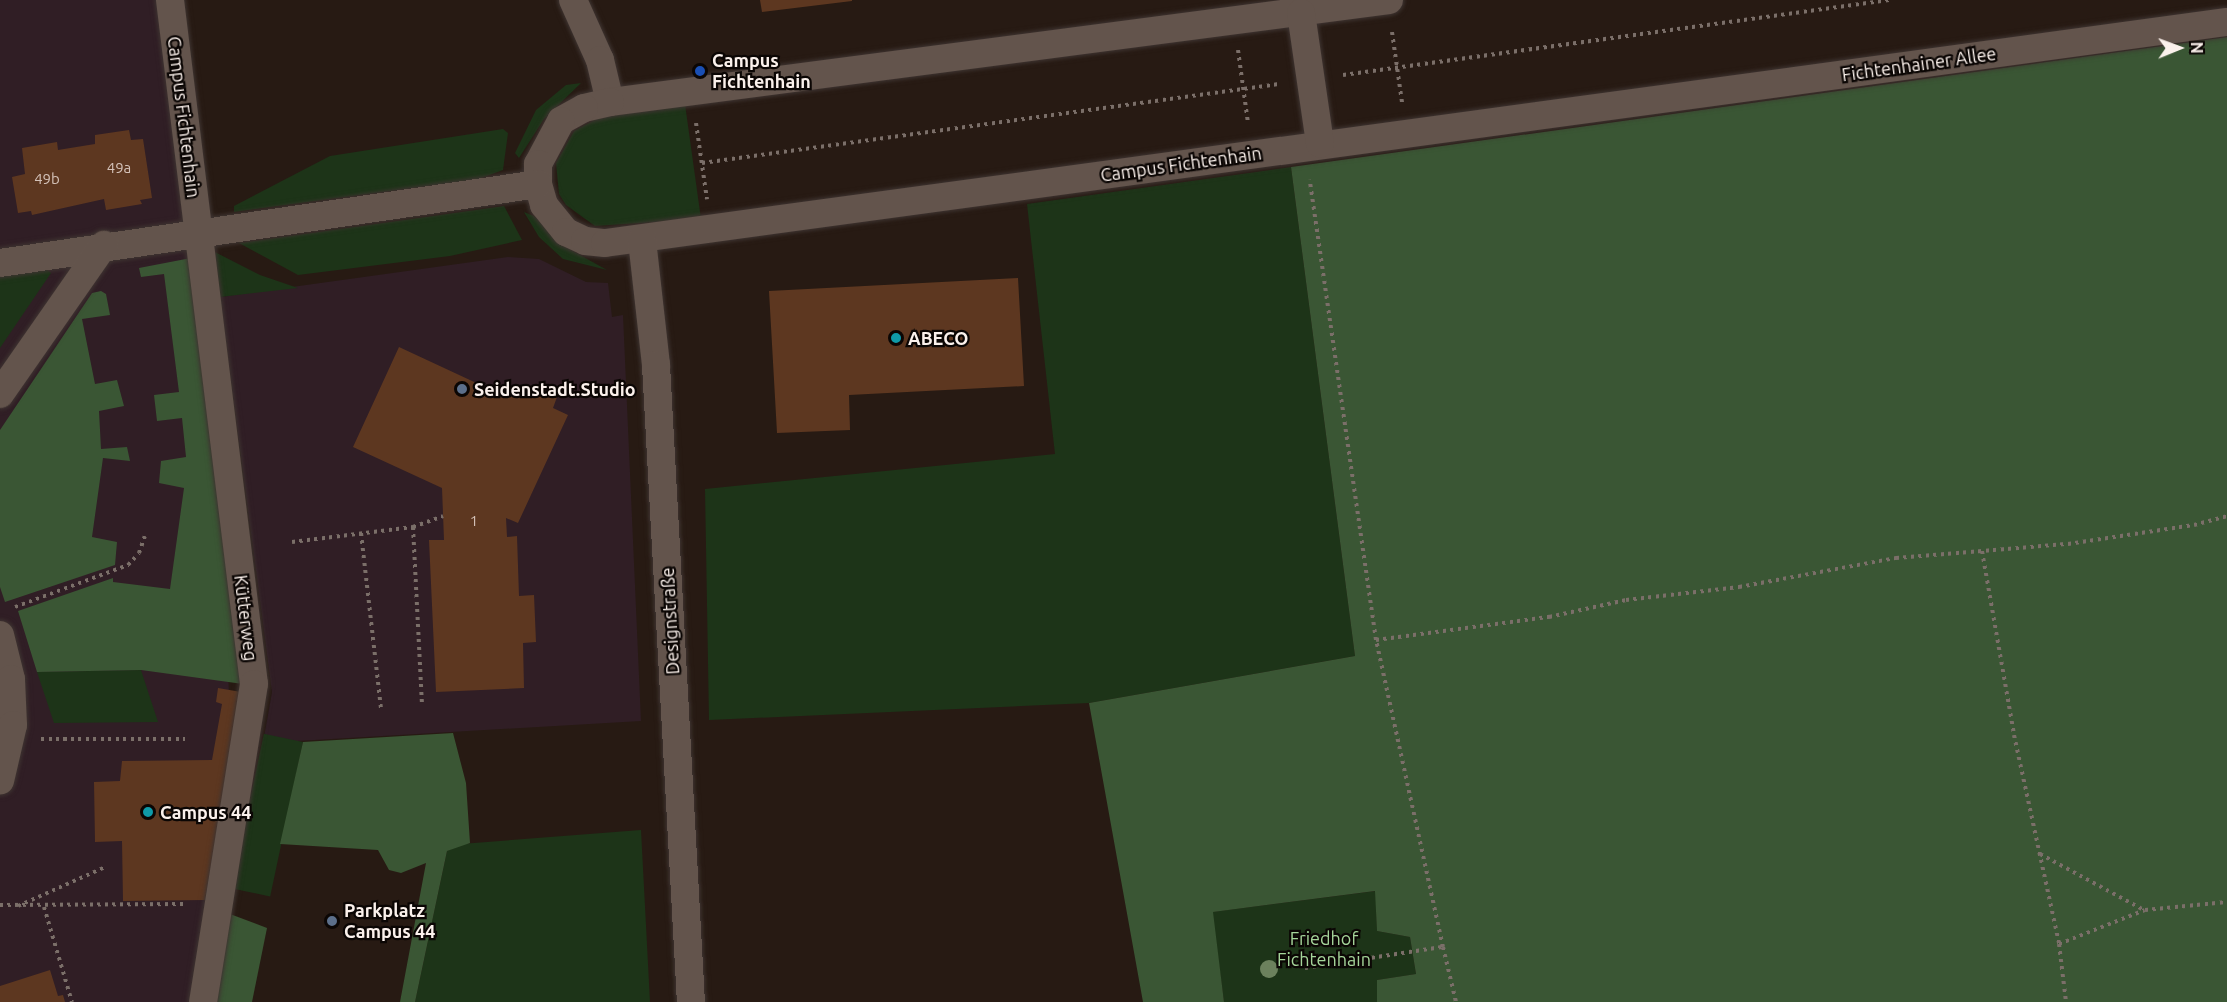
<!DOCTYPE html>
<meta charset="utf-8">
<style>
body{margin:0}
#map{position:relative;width:2227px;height:1002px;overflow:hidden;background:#271a13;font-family:Ubuntu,sans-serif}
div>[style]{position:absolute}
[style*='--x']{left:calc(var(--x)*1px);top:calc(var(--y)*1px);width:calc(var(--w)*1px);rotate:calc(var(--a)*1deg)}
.commercial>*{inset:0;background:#301e25}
.green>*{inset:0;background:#1d3418;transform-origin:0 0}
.forest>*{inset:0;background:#3a5634}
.building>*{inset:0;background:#5d3720}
.path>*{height:4px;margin-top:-2px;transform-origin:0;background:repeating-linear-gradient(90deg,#7b6f69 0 3px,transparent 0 7.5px)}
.roads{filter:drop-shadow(0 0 2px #3e3431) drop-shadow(0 0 2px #3e3431)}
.minor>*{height:28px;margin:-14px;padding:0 14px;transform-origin:14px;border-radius:14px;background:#63544c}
.trees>*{width:18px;height:18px;margin:-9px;border-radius:50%;background:#6c815d}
.dots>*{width:16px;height:16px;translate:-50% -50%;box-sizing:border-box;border:3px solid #0b0604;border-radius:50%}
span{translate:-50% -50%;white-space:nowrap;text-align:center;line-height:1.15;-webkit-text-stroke:4.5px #0b0604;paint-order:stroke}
.number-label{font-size:15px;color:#d4c2b9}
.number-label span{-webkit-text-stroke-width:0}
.poi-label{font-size:18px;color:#fbf1ec;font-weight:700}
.left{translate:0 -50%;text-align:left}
.street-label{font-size:18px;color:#fbf1ec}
.park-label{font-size:18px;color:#a5d59a}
.north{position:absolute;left:2149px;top:18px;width:60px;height:60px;-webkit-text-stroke:4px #0b0604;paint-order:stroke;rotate:89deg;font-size:16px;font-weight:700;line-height:24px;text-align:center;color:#fbf1ec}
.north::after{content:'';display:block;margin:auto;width:21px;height:27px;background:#fbf1ec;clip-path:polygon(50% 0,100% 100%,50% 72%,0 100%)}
</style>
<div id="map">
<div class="commercial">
<div style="clip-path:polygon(0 0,181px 0,212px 267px,236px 871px,215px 1002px,0 1002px)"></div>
<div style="clip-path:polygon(508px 257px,539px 259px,586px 282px,608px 283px,612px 317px,623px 315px,641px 721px,263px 743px,272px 692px,220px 297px)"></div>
</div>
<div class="green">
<div style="clip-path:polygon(581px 83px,544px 119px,519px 158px,515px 153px,536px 110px,566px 85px)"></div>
<div style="clip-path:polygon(685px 104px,701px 219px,595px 226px,566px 205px,559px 194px,556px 163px,574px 131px,606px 114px)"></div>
<div style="clip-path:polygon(503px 129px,508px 133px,503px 170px,479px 179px,234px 212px,234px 206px,330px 156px)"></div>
<div style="clip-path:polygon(1291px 167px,1355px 656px,1089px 703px,709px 720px,705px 489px,1055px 454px,1027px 204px)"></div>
<div style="clip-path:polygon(504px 206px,522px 240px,450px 256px,298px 275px,239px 243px)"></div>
<div style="clip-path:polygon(524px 212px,534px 216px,562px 245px,607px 270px,563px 259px,539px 237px)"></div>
<div style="clip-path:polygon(205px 247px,260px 275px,298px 288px,220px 297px)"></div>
<div style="clip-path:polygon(40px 263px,51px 273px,0 348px,0 269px)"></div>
<div style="clip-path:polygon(141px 670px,158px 722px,54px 723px,37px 672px)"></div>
<div style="left:303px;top:742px;width:158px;height:40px;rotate:102deg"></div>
<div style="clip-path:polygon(641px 830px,650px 1002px,415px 1002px,447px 851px,461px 844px)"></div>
<div style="clip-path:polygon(1376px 891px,1377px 931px,1410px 937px,1416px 974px,1377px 980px,1377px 1002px,1224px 1002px,1212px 912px)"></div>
</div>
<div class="forest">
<div style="clip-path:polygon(2227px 37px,2227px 1002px,1377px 1002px,1377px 980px,1416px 974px,1410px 937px,1377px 931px,1375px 891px,1213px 912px,1224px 1002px,1143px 1002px,1089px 703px,1355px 656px,1291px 167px)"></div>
<div style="clip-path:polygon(191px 258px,243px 684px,141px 670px,37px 672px,18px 611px,113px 578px,113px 582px,170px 589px,184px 488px,159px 483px,161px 461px,186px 457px,182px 418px,157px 421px,154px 395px,179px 392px,164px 274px,141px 277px,139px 268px)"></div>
<div style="clip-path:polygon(101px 291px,106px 294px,110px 315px,82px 319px,95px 384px,117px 380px,124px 406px,99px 411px,101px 449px,127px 447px,130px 461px,103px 458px,92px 537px,117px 542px,115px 565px,5px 602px,0 587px,0 430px,92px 293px)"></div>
<div style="clip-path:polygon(453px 733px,466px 783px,470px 843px,447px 851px,415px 1002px,400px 1002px,426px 863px,401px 873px,389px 870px,378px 850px,280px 844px,303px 742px)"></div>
<div style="clip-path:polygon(230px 914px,267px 928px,252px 1002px,215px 1002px)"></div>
</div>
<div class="building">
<div style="clip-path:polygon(760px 0,852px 0,852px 1px,762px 12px)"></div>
<div style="clip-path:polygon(129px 130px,131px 140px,143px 139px,152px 198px,140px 200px,142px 204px,106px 210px,104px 199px,32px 215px,31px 211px,18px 213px,12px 177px,25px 174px,22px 148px,57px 142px,58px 150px,95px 144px,95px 135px)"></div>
<div style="clip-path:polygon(1018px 278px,1024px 386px,849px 395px,850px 430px,777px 433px,769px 291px)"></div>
<div style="clip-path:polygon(399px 347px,500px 394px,504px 384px,530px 397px,535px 387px,557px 397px,553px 408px,568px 415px,518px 523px,506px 518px,507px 537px,517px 536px,519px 596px,534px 595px,536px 642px,523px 643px,524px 688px,436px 692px,429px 540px,444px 540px,442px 488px,353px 447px)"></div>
<div style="clip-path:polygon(218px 688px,241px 692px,205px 900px,123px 901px,122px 841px,95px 842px,94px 782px,120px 781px,122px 761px,212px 760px,222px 704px,216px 702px)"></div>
<div style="clip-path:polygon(50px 970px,58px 996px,63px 995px,65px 1002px,0 1002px,0 986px)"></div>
</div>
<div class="path">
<div style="--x:1392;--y:32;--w:71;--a:81.9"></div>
<div style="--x:1238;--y:50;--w:74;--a:82.2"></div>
<div style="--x:1343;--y:75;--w:551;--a:-7.82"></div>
<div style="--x:696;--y:123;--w:77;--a:81.8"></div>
<div style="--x:702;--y:163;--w:582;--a:-7.8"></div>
<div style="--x:413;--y:527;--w:32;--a:-20"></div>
<div style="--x:361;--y:533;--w:177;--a:83.5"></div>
<div style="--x:292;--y:542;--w:122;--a:-7.1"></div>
<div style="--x:413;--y:527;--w:180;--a:87.1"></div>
<div style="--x:1982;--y:551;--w:187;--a:80.1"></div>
<div style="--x:2014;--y:735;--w:214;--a:77.8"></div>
<div style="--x:2059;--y:944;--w:58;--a:83.1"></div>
<div style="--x:15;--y:607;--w:121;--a:-20.4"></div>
<div style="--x:128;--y:565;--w:16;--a:-47"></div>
<div style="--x:139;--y:553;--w:18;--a:-71"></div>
<div style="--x:1376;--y:640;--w:175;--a:-7.6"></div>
<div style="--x:1549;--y:617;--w:79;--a:-12.4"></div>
<div style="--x:1626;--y:600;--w:114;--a:-6.6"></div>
<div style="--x:1739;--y:587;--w:160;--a:-10.5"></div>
<div style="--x:1896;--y:558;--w:173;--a:-4.7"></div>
<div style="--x:2068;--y:544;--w:127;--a:-8.6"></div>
<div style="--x:2194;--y:525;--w:34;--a:-15"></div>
<div style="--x:41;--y:739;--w:144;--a:0"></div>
<div style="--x:2040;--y:854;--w:118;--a:28.3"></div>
<div style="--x:0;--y:905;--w:186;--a:-0.3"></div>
<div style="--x:18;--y:906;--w:95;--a:-24.1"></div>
<div style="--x:44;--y:907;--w:99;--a:73.6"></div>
<div style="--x:2059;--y:944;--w:92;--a:-21.6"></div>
<div style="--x:2145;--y:910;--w:82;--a:-5.6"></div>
<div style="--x:1443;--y:947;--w:57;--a:76.7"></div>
<div style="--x:1305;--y:968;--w:140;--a:-8.7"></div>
<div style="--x:1443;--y:947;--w:314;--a:-102.3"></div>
<div style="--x:1376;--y:640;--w:465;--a:-98.2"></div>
</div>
<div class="roads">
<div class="minor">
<div style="--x:170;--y:0;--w:689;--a:83"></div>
<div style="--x:254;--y:684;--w:322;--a:99.1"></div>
<div style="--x:573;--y:0;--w:66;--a:65.8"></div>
<div style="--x:600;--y:60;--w:43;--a:76.6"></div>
<div style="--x:1389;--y:0;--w:786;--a:172.54"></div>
<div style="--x:610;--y:102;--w:27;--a:167"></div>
<div style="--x:584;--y:108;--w:26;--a:151"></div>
<div style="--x:561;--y:121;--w:49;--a:118.1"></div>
<div style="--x:538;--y:164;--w:20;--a:90"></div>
<div style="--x:538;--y:184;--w:22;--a:74"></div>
<div style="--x:544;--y:205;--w:35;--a:51"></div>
<div style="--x:566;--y:232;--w:21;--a:25"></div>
<div style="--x:585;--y:241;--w:20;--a:6"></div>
<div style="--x:605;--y:243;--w:1637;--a:-7.76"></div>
<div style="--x:1301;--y:13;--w:132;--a:81.7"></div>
<div style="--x:642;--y:240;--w:126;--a:83.6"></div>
<div style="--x:656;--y:365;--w:638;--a:86.86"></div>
<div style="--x:0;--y:263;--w:544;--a:-8.35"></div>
<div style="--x:0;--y:394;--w:182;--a:-55.1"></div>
<div style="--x:0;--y:635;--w:45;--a:76"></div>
<div style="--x:11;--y:679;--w:46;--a:87.5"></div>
<div style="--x:13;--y:725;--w:57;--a:103.1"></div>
</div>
</div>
<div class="trees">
<div style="left:1269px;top:969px"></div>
</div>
<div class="dots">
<div style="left:700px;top:71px;background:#1a4fb4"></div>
<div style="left:896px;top:338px;background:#0f9aa8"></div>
<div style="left:462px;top:389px;background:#5c6f8a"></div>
<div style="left:148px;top:812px;background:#0f9aa8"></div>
<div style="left:332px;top:921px;background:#5c6f8a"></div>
</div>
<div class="number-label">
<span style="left:119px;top:168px">49a</span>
<span style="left:47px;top:179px">49b</span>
<span style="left:474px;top:521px">1</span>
</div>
<div class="poi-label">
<span class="left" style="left:712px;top:71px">Campus<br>Fichtenhain</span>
<span class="left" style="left:908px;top:338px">ABECO</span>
<span class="left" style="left:474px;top:389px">Seidenstadt.Studio</span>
<span class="left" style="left:160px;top:812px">Campus 44</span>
<span class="left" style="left:344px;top:921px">Parkplatz<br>Campus 44</span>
</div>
<div class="street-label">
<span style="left:1919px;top:64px;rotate:-8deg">Fichtenhainer Allee</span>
<span style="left:184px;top:117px;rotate:83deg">Campus Fichtenhain</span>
<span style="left:1181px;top:164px;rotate:-8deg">Campus Fichtenhain</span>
<span style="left:246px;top:618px;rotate:83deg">Kütterweg</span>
<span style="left:670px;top:621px;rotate:-93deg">Designstraße</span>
</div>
<div class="park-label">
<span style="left:1324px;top:949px">Friedhof<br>Fichtenhain</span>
</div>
<div class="north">N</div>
</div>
